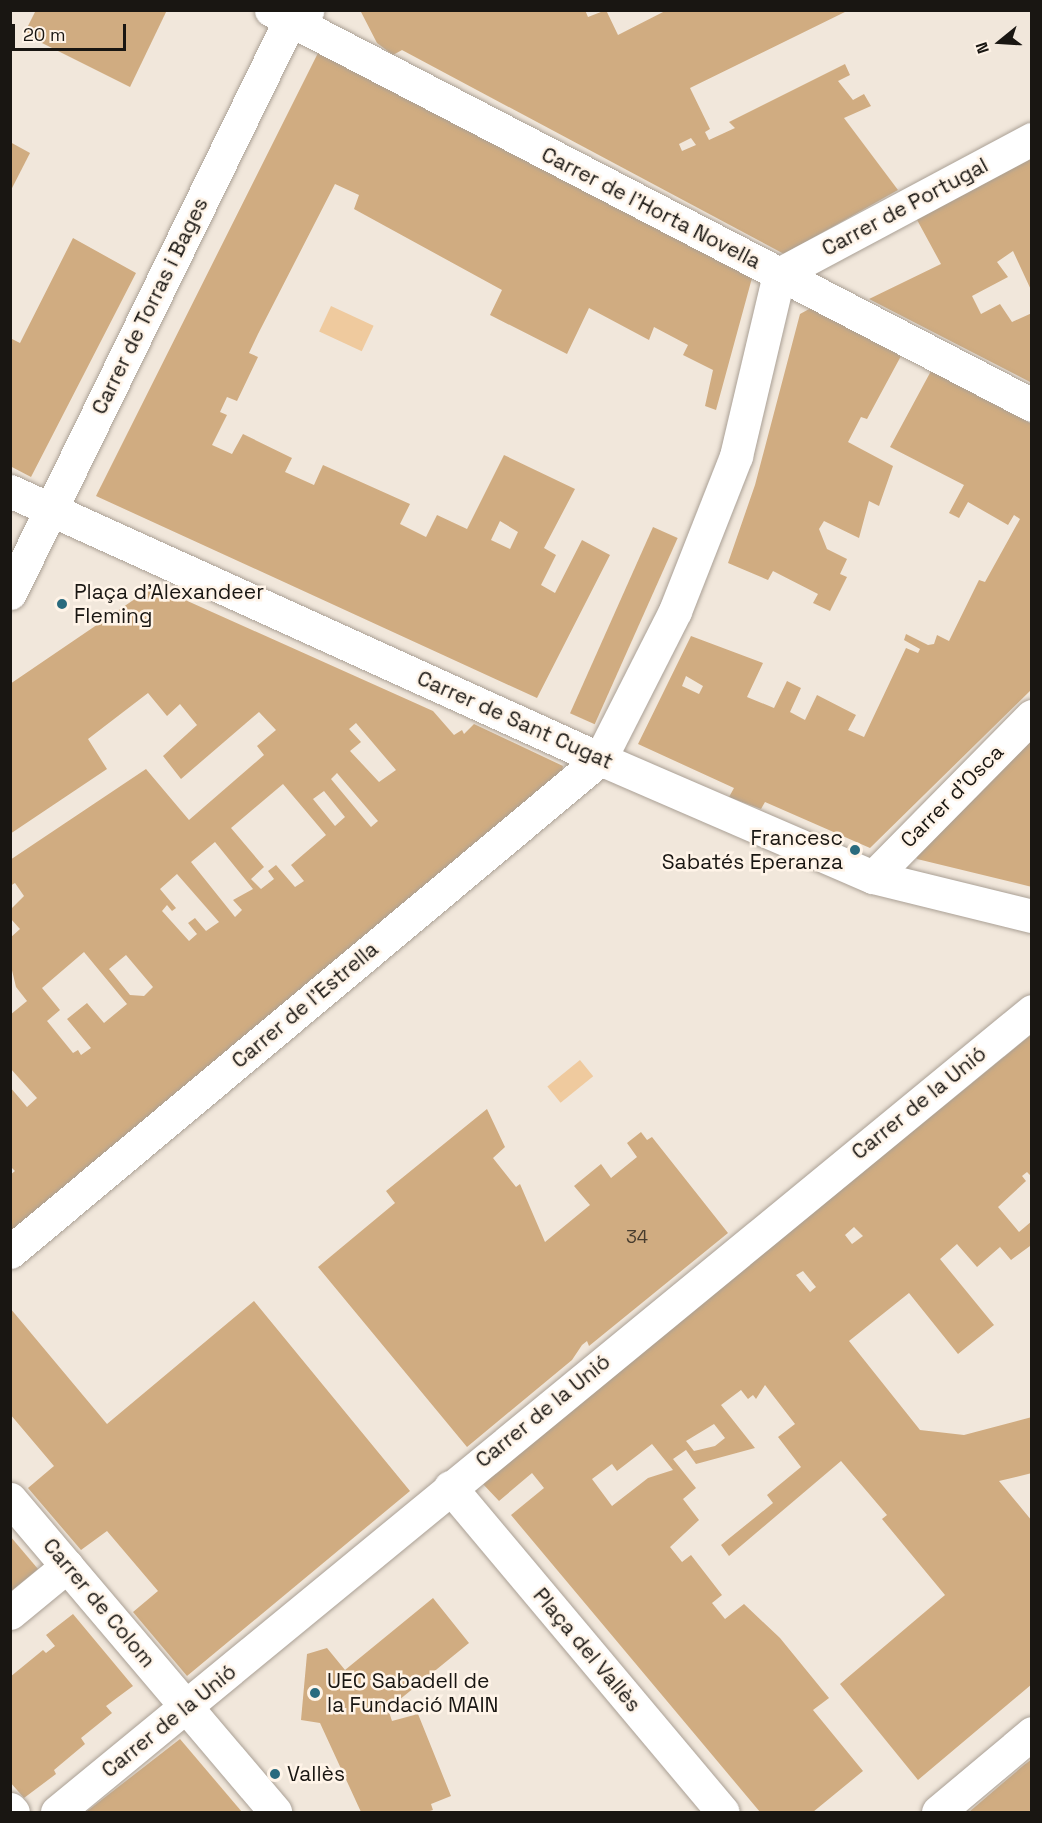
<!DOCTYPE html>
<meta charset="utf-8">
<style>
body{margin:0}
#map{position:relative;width:1042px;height:1823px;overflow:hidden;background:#f1e7db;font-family:"Space Grotesk",sans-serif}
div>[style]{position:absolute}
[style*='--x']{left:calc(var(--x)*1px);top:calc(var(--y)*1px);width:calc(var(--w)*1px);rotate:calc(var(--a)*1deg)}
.water>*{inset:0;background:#efca9e;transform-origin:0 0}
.building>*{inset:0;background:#d0ac81;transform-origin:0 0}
.roads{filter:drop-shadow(0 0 2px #aaa095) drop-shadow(0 0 2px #aaa095)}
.minor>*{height:33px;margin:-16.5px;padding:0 16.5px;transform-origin:16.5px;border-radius:16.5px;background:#fff}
.dots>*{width:16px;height:16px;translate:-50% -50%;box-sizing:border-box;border:3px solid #fff4e8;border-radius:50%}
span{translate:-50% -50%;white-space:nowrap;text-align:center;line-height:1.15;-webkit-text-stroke:5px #fff4e8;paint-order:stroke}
.number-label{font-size:18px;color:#473c2e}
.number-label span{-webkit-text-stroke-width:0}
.street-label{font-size:21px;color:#191612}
.poi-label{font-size:21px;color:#191612}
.left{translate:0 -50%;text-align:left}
.right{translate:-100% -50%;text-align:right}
.frame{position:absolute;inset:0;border:12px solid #191612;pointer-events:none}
.north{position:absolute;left:970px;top:12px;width:60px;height:60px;-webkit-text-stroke:4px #fff4e8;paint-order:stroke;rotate:252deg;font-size:16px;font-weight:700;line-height:24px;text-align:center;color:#191612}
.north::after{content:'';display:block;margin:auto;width:21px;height:27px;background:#191612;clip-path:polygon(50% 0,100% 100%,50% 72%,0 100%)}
.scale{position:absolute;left:12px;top:24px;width:114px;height:27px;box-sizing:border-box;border:3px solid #191612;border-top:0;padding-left:8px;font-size:18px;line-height:21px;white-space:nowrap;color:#191612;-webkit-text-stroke:4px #fff4e8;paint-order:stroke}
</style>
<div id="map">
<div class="water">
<div style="left:331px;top:306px;width:47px;height:28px;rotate:25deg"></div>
<div style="left:580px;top:1060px;width:21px;height:42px;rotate:51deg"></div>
</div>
<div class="building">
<div style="clip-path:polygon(36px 10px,167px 10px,130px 87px,24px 34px)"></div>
<div style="clip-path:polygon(evenodd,360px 10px,585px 10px,588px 17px,606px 10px,618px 35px,667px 10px,849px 10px,690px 88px,710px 129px,705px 132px,709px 140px,735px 128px,729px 122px,845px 64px,850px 75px,838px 81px,853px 100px,864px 94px,871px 106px,844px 118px,898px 190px,784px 254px,402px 50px,393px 55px,377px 43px,360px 10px,691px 138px,696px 145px,682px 151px,679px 144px,691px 138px)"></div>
<div style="clip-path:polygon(evenodd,318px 53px,752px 278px,716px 410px,705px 406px,713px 370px,683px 355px,688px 345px,654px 327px,649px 340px,589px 308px,567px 354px,490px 315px,502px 290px,354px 209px,359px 195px,335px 184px,258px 334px,249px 353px,258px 357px,237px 401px,227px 397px,220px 412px,227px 415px,212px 445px,232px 454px,243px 434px,292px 458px,285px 472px,314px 485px,323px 465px,410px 504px,400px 524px,426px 537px,437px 515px,467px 529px,504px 455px,575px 489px,544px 548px,556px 555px,541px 585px,555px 593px,582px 540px,610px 555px,537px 698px,96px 496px,318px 53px,500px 521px,518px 532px,510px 549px,491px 540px,500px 521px)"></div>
<div style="clip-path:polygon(10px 142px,30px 153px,10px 192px)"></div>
<div style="clip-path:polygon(1032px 155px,1032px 292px,1013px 251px,997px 262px,1008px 277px,972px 296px,981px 314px,1000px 304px,1012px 322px,1032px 313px,1032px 383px,869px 299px,941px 264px,916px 218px)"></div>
<div style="clip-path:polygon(73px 238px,136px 273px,31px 477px,10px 466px,10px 338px,20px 343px)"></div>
<div style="clip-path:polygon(811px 308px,901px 356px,867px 419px,861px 417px,848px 442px,893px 466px,879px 506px,869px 501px,859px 538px,824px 521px,819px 529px,827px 549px,847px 559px,840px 574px,847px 577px,830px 611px,813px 603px,818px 594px,773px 571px,768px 580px,728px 563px,755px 485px,800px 314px)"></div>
<div style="clip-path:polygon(evenodd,931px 371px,1032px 424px,1032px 689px,870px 848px,765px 802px,761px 809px,729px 797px,734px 788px,638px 744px,691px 636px,763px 663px,747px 697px,774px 708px,787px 681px,801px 688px,790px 712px,805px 720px,817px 695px,856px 715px,848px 730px,864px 737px,906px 648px,918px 653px,920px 649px,904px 640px,906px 634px,928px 645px,934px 644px,937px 635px,949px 641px,979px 580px,985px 582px,1020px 519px,1014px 515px,1008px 525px,968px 502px,959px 518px,949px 513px,964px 485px,890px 447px,931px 371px,686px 676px,703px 686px,699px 694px,682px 686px,686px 676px)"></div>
<div style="left:653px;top:527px;width:27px;height:204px;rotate:24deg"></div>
<div style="clip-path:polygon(evenodd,154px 586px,433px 711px,454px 735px,462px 730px,464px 734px,474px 724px,563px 766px,562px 771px,10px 1234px,10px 1175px,15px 1171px,10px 1166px,10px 1087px,27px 1107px,37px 1098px,10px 1068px,10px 1015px,27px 1001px,16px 987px,10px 962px,10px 938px,20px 929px,10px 918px,10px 910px,24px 896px,15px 883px,10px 886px,10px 860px,146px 769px,189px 820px,264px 755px,257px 746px,276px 730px,259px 712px,181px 779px,163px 756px,197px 725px,180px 704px,167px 716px,148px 693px,88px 739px,107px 769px,10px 834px,10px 684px,154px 586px,356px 723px,396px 770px,379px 782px,350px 751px,361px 742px,349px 729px,356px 723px,154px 586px,337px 773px,378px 821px,371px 827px,331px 779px,337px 773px,154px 586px,283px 784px,326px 835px,291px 865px,304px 881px,295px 887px,276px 865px,268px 871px,274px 879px,261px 889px,251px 879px,264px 867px,231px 828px,283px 784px,154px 586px,324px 791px,345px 817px,335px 826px,313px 799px,324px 791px,154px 586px,215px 842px,253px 889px,233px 900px,242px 910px,235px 917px,191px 862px,215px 842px,154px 586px,177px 874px,219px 922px,206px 931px,195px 918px,188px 923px,197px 934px,189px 941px,162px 911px,167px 905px,172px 911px,176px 908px,160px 889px,177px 874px,154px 586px,84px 952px,127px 1004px,104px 1023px,87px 1003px,67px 1019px,91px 1048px,81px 1055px,78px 1050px,73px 1053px,47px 1021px,60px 1010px,42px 988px,84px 952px,154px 586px,126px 955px,153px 987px,144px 996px,130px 995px,109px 969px,126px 955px)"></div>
<div style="clip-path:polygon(1032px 736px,1032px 887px,917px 859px,914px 851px)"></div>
<div style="clip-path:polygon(evenodd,1032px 1034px,1032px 1177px,1027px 1172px,1022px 1176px,1026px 1181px,998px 1207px,1019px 1232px,1032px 1221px,1032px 1248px,1030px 1246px,1011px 1260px,1000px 1247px,977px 1267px,957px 1244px,940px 1259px,994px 1325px,958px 1354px,909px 1293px,849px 1341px,920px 1430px,964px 1435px,1032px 1417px,1032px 1473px,999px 1481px,1032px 1521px,1032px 1684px,918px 1780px,840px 1684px,945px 1595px,882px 1519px,887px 1515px,841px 1461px,729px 1556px,721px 1545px,773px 1503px,767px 1495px,801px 1467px,778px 1437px,795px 1424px,765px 1385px,756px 1399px,753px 1395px,748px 1399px,741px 1390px,721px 1405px,755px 1448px,696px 1464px,686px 1450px,673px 1459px,696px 1488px,683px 1499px,699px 1520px,670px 1547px,682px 1562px,691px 1555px,722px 1595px,712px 1603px,725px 1619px,744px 1604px,780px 1638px,829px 1698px,813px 1710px,863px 1771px,813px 1812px,760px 1812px,511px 1515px,544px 1488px,532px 1473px,499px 1501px,482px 1483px,1032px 1034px,854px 1227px,863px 1236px,852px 1244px,845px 1235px,854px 1227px,1032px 1034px,803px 1271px,816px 1287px,810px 1292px,796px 1275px,803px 1271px,1032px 1034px,714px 1424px,725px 1438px,715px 1446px,694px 1451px,686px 1441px,714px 1424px,1032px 1034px,652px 1444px,673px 1470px,648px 1478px,612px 1506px,592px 1479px,612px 1464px,617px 1471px,652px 1444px)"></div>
<div style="clip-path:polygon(487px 1109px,505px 1147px,493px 1158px,516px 1187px,520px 1184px,545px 1242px,590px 1205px,574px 1186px,601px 1164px,611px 1178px,637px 1157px,627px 1143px,641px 1132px,647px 1140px,652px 1137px,728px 1233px,589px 1346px,587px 1341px,582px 1345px,572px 1360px,467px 1447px,318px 1267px,395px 1203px,386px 1191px)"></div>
<div style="clip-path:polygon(254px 1301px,410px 1491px,187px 1676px,133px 1612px,158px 1591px,107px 1531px,81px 1550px,28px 1488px,54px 1466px,10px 1414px,10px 1308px,107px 1424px)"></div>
<div style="clip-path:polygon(10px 1536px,38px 1569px,10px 1592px)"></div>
<div style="clip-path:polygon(433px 1598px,469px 1643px,388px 1709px,392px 1721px,418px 1714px,451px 1796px,431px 1804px,433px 1810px,426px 1812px,361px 1812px,320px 1723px,301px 1720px,307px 1654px,327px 1648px,345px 1670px)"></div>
<div style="clip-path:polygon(73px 1614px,133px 1686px,106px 1706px,112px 1713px,81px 1738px,85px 1744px,54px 1770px,56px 1774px,24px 1798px,10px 1782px,10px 1677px,43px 1650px,46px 1653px,55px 1646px,46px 1635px)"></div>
<div style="clip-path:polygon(180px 1739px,242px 1812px,86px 1812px)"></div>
<div style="clip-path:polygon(1032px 1759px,1032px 1812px,969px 1812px,1024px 1765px)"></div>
</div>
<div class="roads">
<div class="minor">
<div style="--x:271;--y:10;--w:857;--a:27.43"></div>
<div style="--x:10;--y:491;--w:648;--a:24.43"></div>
<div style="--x:600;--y:759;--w:297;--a:23.4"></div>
<div style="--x:873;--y:877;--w:164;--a:13.8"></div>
<div style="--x:10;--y:593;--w:638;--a:-63.96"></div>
<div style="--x:290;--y:20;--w:20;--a:-30"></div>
<div style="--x:873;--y:877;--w:226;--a:-45.4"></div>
<div style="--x:10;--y:1252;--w:769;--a:-39.88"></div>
<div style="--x:600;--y:759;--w:166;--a:-63.1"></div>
<div style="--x:675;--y:611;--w:167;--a:-68.5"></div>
<div style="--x:736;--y:456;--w:187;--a:-76.7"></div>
<div style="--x:779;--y:274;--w:287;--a:-28.1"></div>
<div style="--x:450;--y:1487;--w:424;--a:50"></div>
<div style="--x:10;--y:1499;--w:410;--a:49.7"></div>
<div style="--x:10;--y:1613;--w:74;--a:-39.5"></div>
<div style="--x:10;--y:1809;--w:4;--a:45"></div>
<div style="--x:57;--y:1812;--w:1262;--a:-39.4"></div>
<div style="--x:938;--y:1812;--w:123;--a:-40"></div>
</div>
</div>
<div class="dots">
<div style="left:62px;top:604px;background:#2a6b7e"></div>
<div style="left:855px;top:850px;background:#2a6b7e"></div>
<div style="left:315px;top:1693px;background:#2a6b7e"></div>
<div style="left:275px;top:1774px;background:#2a6b7e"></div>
</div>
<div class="number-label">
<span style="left:637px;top:1237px">34</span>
</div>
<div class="street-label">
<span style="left:905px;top:207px;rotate:-28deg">Carrer de Portugal</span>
<span style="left:651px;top:208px;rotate:27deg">Carrer de l'Horta Novella</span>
<span style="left:150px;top:306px;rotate:-64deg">Carrer de Torras i Bages</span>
<span style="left:515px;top:720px;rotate:24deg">Carrer de Sant Cugat</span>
<span style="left:952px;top:796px;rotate:-45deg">Carrer d'Osca</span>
<span style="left:305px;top:1005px;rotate:-40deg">Carrer de l'Estrella</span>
<span style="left:919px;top:1103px;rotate:-39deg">Carrer de la Unió</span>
<span style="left:543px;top:1411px;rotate:-39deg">Carrer de la Unió</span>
<span style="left:99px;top:1603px;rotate:50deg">Carrer de Colom</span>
<span style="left:587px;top:1650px;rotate:50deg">Plaça del Vallès</span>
<span style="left:169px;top:1721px;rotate:-39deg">Carrer de la Unió</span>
</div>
<div class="poi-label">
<span class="left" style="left:74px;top:604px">Plaça d'Alexandeer<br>Fleming</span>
<span class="right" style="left:843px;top:850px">Francesc<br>Sabatés Eperanza</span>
<span class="left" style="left:327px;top:1693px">UEC Sabadell de<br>la Fundació MAIN</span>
<span class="left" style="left:287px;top:1774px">Vallès</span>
</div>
<div class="frame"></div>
<div class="north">N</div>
<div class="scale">20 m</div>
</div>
